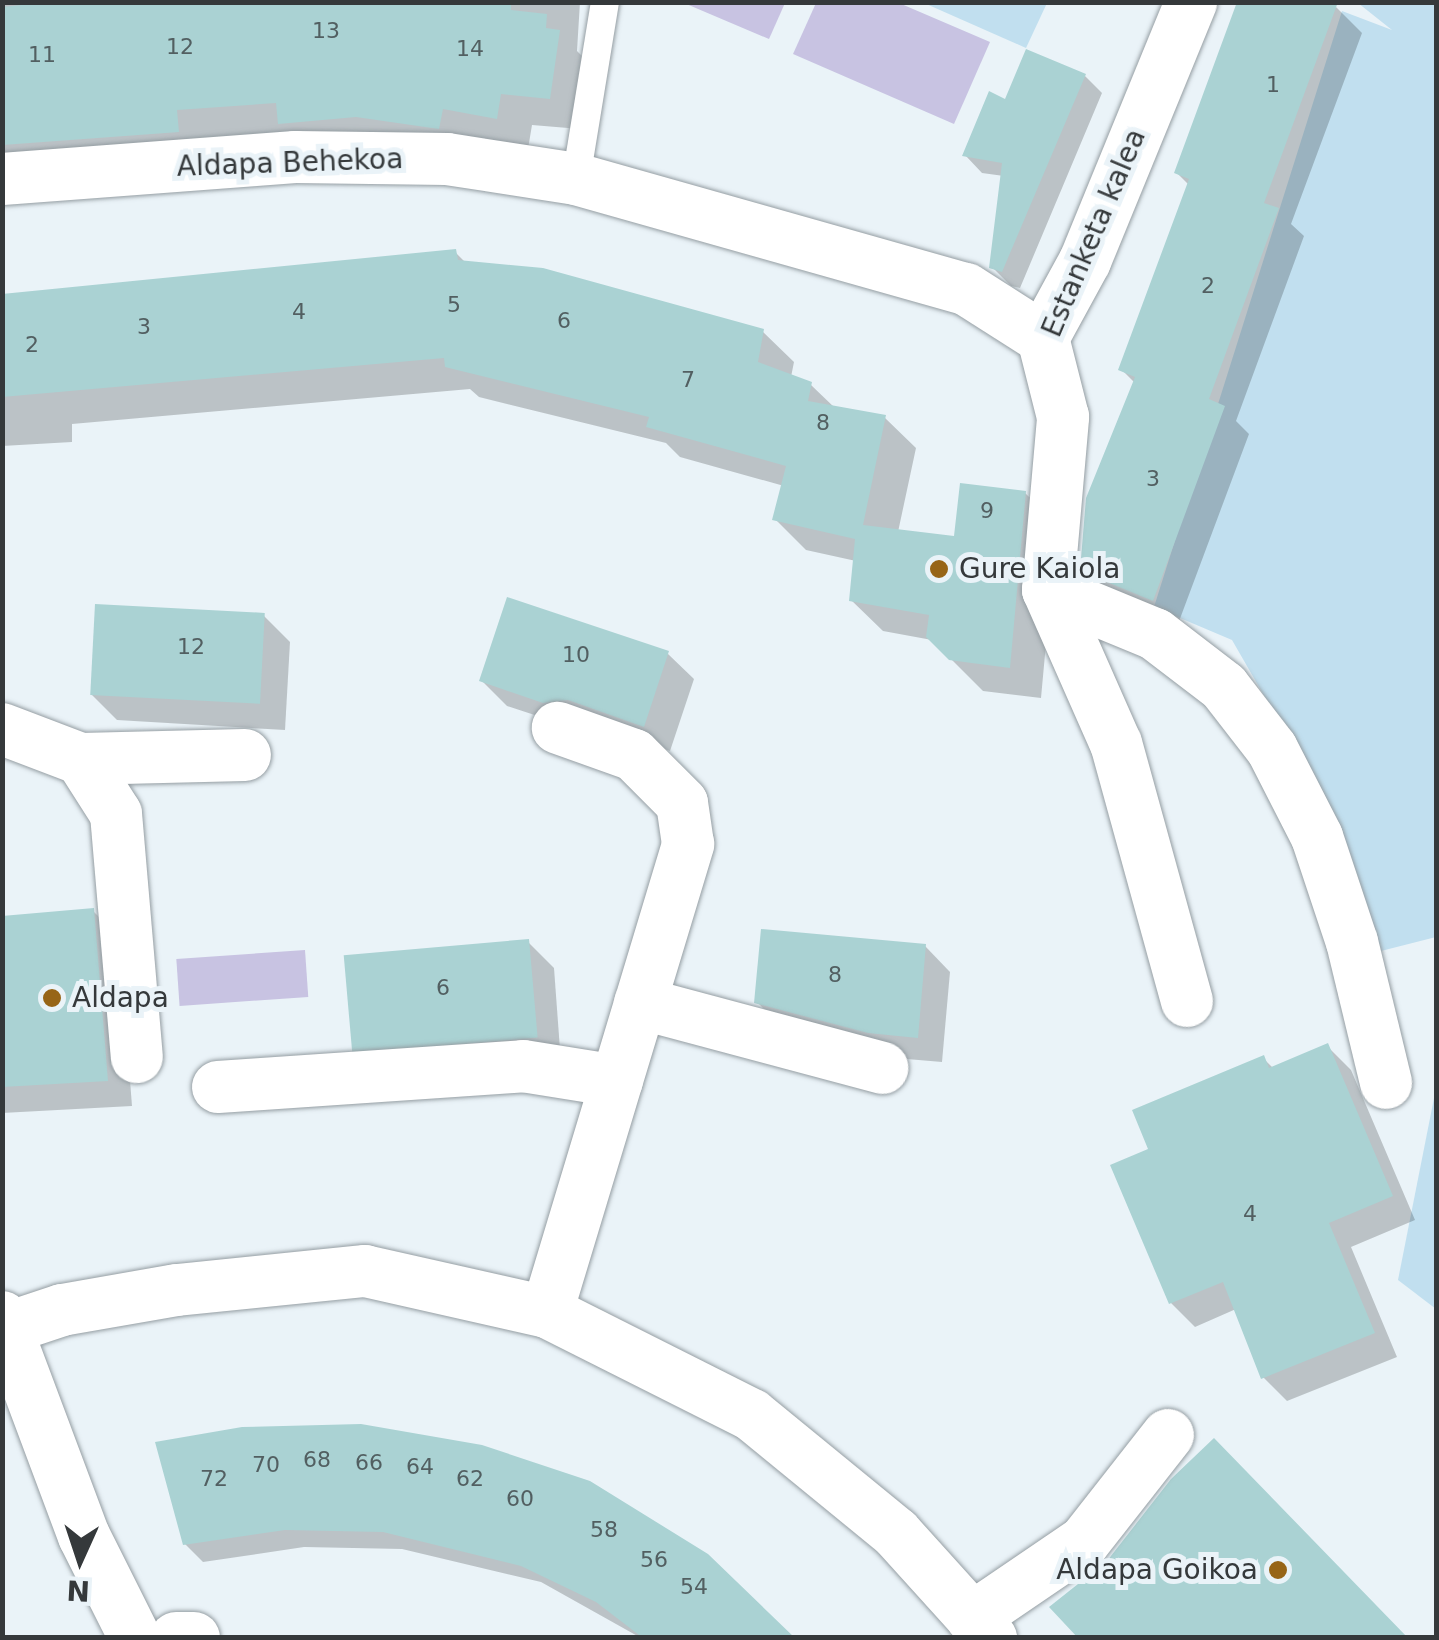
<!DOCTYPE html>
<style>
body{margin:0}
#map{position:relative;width:1439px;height:1640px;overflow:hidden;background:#eaf3f8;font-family:"DejaVu Sans",sans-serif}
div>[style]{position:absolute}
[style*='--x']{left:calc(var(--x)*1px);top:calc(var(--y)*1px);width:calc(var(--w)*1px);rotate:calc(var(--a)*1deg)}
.green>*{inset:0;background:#c1dfef}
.water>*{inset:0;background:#c8c3e2;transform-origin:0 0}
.shadow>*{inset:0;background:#0003}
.building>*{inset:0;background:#aad2d3;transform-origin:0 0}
.roads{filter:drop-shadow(0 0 2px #959ea3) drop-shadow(0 0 2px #959ea3)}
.service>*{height:28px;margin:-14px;padding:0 14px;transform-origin:14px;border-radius:14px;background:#fff}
.minor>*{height:52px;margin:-26px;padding:0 26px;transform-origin:26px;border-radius:26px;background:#fff}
.dots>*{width:28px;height:28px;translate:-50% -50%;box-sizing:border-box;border:5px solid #eaf3f8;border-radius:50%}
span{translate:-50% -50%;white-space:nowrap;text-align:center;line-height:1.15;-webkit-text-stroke:10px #eaf3f8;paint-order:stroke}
.number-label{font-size:22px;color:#525f61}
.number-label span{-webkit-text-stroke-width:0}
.street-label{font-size:28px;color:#35393b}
.poi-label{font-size:28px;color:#35393b}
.left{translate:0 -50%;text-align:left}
.right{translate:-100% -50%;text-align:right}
.frame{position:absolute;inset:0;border:5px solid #35393b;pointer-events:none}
.north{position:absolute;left:30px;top:1510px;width:100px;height:100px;-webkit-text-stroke:8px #eaf3f8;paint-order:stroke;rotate:183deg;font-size:28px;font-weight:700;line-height:40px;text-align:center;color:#35393b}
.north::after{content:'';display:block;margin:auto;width:35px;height:45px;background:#35393b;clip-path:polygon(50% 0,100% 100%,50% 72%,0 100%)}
</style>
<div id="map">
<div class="green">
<div style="clip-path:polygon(924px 3px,1047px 3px,1026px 48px)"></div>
<div style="clip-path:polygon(1358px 3px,1436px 3px,1436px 937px,1381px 951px,1308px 772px,1232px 640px,1154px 607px,1342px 11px,1392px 30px)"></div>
<div style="clip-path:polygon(1436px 1088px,1436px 1309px,1398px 1280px)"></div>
</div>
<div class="water">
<div style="clip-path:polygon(684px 3px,785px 2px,785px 3px,769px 39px)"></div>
<div style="clip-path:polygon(816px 3px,899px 3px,990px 42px,954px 124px,793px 54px)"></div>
<div style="left:305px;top:950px;width:47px;height:129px;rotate:86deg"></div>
</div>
<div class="shadow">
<div style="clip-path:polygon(2px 2px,580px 2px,577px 51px,590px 64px,580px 129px,532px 125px,528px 149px,2px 180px)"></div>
<div style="clip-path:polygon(1336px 7px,1362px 33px,1291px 224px,1304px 236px,1236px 421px,1249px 434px,1178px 624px,1108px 596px,1082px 570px,1135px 383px,1121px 369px,1189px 185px,1177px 173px)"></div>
<div style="clip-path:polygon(1085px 76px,1102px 93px,1020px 288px,1011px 286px,993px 268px,1004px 176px,982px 173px,965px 155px,1006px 102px)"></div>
<div style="clip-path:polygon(455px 252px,467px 264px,762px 331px,794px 362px,791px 377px,811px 385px,835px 408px,884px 417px,916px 448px,898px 532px,956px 539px,1025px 493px,1057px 524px,1041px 698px,983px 691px,932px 640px,883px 631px,851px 600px,856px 561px,806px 550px,775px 519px,784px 486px,680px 457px,666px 443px,479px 397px,470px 389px,72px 424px,72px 442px,2px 446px,2px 295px)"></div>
<div style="clip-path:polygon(264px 616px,290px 642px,285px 730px,117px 720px,91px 694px)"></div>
<div style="clip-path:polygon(668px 654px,694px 679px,670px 751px,595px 724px,571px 727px,507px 706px,482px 681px)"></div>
<div style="clip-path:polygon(93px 911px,119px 937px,132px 1106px,2px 1113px,2px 918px)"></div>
<div style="clip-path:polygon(528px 942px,554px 968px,561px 1063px,384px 1072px,358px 1046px)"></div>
<div style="clip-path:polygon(925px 946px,950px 972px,942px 1062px,895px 1058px,783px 1028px,757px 1002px)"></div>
<div style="clip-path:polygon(1327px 1046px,1351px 1070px,1415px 1220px,1351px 1247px,1397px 1357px,1287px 1401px,1263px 1377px,1236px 1309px,1195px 1327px,1171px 1303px,1152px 1150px,1263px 1058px,1274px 1069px)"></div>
<div style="clip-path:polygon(158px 1444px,681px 1538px,794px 1638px,641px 1638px,541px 1582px,402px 1549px,304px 1547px,203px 1562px,185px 1544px)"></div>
</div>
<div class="building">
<div style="clip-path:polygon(51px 2px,511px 2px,511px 10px,547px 14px,546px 28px,560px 30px,550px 99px,501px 94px,497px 119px,443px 109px,439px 129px,356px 117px,278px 124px,276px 103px,177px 110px,179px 132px,2px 145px,2px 7px)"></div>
<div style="clip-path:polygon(1237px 2px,1338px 2px,1264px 203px,1279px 208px,1209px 399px,1225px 406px,1153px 601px,1080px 571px,1086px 498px,1135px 377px,1118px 370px,1189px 179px,1174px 173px)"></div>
<div style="clip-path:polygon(1026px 49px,1086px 74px,1002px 272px,989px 268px,1002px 163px,962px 156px,989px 91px,1005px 99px)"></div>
<div style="clip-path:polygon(456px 249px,458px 260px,543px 268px,764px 329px,758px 362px,812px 382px,808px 401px,886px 415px,863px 525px,954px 536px,960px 483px,1026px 491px,1010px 668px,949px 660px,926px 637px,929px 615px,849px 601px,855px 539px,772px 520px,786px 466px,646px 427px,649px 417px,445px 367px,444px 358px,2px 397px,2px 294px)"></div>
<div style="clip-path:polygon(507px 597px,669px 651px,644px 727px,568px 700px,543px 703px,479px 681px)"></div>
<div style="left:95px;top:604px;width:170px;height:91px;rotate:3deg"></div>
<div style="clip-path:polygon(94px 908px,108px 1081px,2px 1087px,2px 916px)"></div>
<div style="clip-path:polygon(761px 929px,926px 944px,918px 1038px,868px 1033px,754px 1003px)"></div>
<div style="left:529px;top:939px;width:99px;height:186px;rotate:85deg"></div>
<div style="clip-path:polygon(1328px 1043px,1393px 1196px,1329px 1223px,1375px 1333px,1261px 1379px,1223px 1282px,1169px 1304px,1110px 1165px,1148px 1149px,1132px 1110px,1264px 1055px,1269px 1068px)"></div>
<div style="clip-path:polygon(361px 1424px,482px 1445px,590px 1481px,708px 1554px,795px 1638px,643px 1638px,596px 1602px,521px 1566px,383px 1532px,285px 1530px,183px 1545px,155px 1442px,242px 1427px)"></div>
<div style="clip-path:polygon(1214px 1438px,1408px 1638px,1078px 1638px,1049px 1607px,1107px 1561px,1171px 1479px)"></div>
</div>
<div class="roads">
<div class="service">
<div style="--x:576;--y:179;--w:179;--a:-80.7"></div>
</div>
<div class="minor">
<div style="--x:2;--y:179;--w:294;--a:-4.3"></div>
<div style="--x:295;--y:157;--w:152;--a:0.8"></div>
<div style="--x:447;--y:159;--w:131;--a:8.8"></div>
<div style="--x:576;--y:179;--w:405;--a:15.8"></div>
<div style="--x:966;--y:289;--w:91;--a:32.5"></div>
<div style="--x:1048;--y:590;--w:116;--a:22.4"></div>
<div style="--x:1155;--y:634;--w:87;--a:37.5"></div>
<div style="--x:1224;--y:687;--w:78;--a:52.3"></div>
<div style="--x:1272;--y:749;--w:99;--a:62.9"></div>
<div style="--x:1317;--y:837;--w:111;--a:71.6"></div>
<div style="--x:1352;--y:942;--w:145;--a:76.4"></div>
<div style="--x:2;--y:729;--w:85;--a:20.8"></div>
<div style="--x:81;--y:759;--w:164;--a:-1.4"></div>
<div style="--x:81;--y:759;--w:65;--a:57.5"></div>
<div style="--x:116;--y:814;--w:244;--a:85.1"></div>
<div style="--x:1187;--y:1001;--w:267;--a:-105.4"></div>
<div style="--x:1116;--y:744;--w:168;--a:-113.8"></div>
<div style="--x:1048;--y:590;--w:174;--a:-85"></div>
<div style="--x:1063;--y:417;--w:81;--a:-104.2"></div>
<div style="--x:1043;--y:338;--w:88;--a:-61.4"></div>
<div style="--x:1085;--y:261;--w:280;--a:-67.7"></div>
<div style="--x:640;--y:1003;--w:251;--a:15"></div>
<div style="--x:218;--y:1087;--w:306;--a:-3.9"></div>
<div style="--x:523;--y:1066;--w:95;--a:9.1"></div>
<div style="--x:547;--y:1312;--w:489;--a:-73.2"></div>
<div style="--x:688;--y:844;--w:41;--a:-98.3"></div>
<div style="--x:682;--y:803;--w:68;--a:-135"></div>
<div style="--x:634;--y:755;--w:81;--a:-160.4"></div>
<div style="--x:2;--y:1317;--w:234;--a:69.5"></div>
<div style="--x:84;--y:1536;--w:114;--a:63.4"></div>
<div style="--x:8;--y:1328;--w:57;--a:-18.4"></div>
<div style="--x:62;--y:1310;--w:117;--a:-9.9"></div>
<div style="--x:177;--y:1290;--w:189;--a:-5.8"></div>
<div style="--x:365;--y:1271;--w:187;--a:12.7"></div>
<div style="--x:547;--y:1312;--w:229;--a:26.7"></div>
<div style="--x:752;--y:1415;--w:186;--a:39.3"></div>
<div style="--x:896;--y:1533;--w:142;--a:47.9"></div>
<div style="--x:972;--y:1618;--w:135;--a:-34.2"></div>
<div style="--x:1084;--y:1542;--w:136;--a:-51.9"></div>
<div style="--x:176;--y:1638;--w:18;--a:0"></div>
</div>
</div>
<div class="dots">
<div style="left:939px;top:569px;background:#976517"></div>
<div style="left:52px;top:998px;background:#976517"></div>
<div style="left:1278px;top:1570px;background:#976517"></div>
</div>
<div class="number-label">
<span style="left:326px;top:31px">13</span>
<span style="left:180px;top:47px">12</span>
<span style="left:470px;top:49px">14</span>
<span style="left:42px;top:55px">11</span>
<span style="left:1273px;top:85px">1</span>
<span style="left:1208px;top:286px">2</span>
<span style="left:454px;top:305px">5</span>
<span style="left:299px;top:312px">4</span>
<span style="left:564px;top:321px">6</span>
<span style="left:144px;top:327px">3</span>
<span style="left:32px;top:345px">2</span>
<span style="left:688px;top:380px">7</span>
<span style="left:823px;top:423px">8</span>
<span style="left:1153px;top:479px">3</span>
<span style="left:987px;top:511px">9</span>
<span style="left:191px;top:647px">12</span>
<span style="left:576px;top:655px">10</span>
<span style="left:835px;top:975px">8</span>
<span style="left:443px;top:988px">6</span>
<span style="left:1250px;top:1214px">4</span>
<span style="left:317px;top:1460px">68</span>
<span style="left:369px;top:1463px">66</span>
<span style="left:266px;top:1465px">70</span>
<span style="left:420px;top:1467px">64</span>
<span style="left:214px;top:1479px">72</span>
<span style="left:470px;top:1479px">62</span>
<span style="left:520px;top:1499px">60</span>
<span style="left:604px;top:1530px">58</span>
<span style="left:654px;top:1560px">56</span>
<span style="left:694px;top:1587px">54</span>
</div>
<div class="street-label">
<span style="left:290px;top:163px;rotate:-2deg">Aldapa Behekoa</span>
<span style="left:1094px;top:233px;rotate:-67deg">Estanketa kalea</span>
</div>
<div class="poi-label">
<span class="left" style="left:959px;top:569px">Gure Kaiola</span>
<span class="left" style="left:72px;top:998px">Aldapa</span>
<span class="right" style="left:1258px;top:1570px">Aldapa Goikoa</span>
</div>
<div class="frame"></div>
<div class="north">N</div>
</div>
